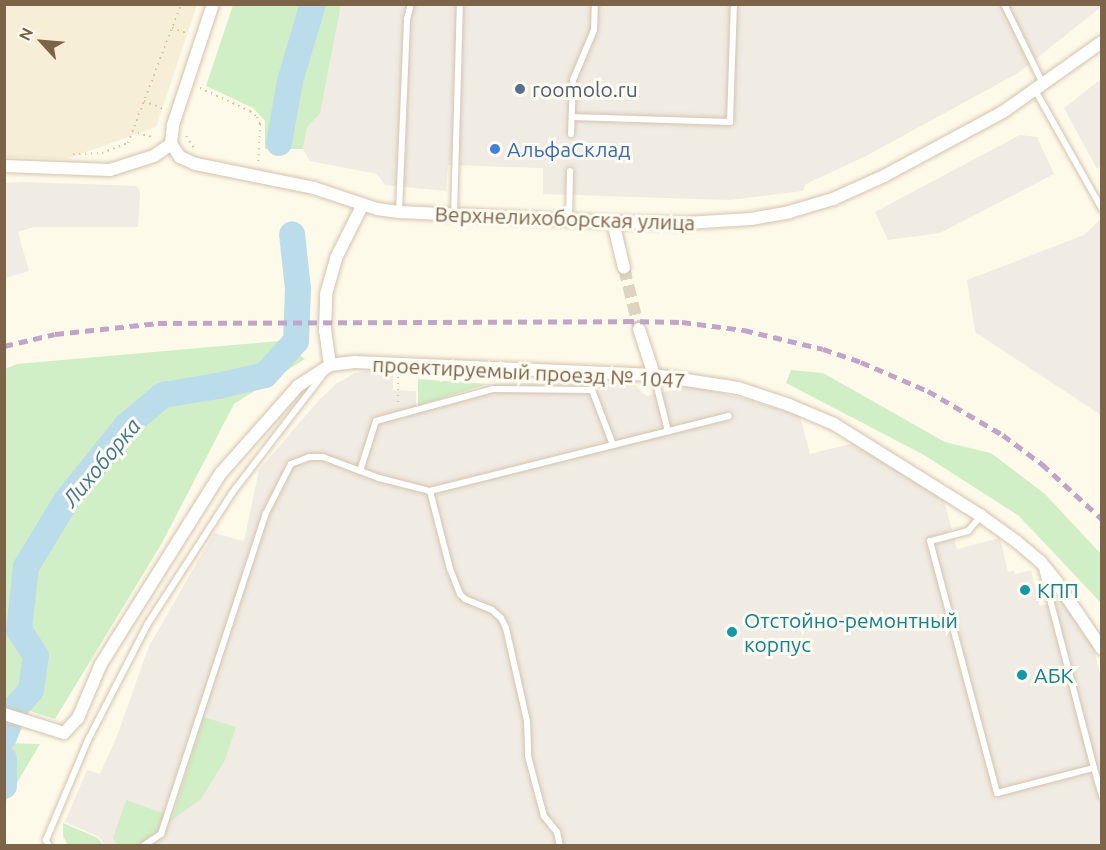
<!DOCTYPE html>
<meta charset="utf-8">
<style>
body{margin:0}
#map{position:relative;width:1106px;height:850px;overflow:hidden;background:#fefaea;font-family:Ubuntu,sans-serif}
div>[style]{position:absolute}
[style*='--x']{left:calc(var(--x)*1px);top:calc(var(--y)*1px);width:calc(var(--w)*1px);rotate:calc(var(--a)*1deg)}
.residential>*{inset:0;background:#f7eed7}
.industrial>*{inset:0;background:#f0ebe3}
.green>*{inset:0;background:#d0efc6}
.river>*{height:26px;margin:-13px;padding:0 13px;transform-origin:13px;border-radius:13px;background:#bbddeb}
.minor-tunnel>*{height:12px;margin-top:-6px;transform-origin:0;background:repeating-linear-gradient(90deg,#ded4c2 0 12px,transparent 0 18px)}
.path>*{height:2px;margin-top:-1px;transform-origin:0;background:repeating-linear-gradient(90deg,#ddc2a0 0 1.5px,transparent 0 6px)}
.roads{filter:drop-shadow(0 0 2px #d3c4ad) drop-shadow(0 0 2px #d3c4ad)}
.service>*{height:6px;margin:-3px;padding:0 3px;transform-origin:3px;border-radius:3px;background:#fff}
.minor>*{height:12px;margin:-6px;padding:0 6px;transform-origin:6px;border-radius:6px;background:#fff}
.rail>*{height:4.5px;margin-top:-2.25px;transform-origin:0;background:repeating-linear-gradient(90deg,#c0a5cb 0 9px,transparent 0 15px)}
.dots>*{width:16px;height:16px;translate:-50% -50%;box-sizing:border-box;border:3px solid #fffcf2;border-radius:50%}
span{translate:-50% -50%;white-space:nowrap;text-align:center;line-height:1.15;-webkit-text-stroke:6px #fffcf2;paint-order:stroke}
.service-label{font-size:21px;color:#4e5e75}
.left{translate:0 -50%;text-align:left}
.shop-label{font-size:21px;color:#366cbe}
.street-label{font-size:21px;color:#7d6449}
.culture-label{font-size:21px;color:#0d838f}
.water-label{font-size:22px;color:#407892;font-style:italic}
.frame{position:absolute;inset:0;border:6px solid #7d6449;pointer-events:none}
.north{position:absolute;left:12px;top:12px;width:60px;height:60px;-webkit-text-stroke:4px #fffcf2;paint-order:stroke;rotate:296deg;font-size:16px;font-weight:700;line-height:24px;text-align:center;color:#7d6449}
.north::after{content:'';display:block;margin:auto;width:21px;height:27px;background:#7d6449;clip-path:polygon(50% 0,100% 100%,50% 72%,0 100%)}
</style>
<div id="map">
<div class="residential">
<div style="clip-path:polygon(5px 4px,197px 5px,156px 127px,66px 159px,5px 157px)"></div>
</div>
<div class="industrial">
<div style="clip-path:polygon(341px 5px,1101px 5px,1101px 7px,1018px 73px,866px 156px,806px 184px,803px 191px,730px 200px,543px 194px,543px 168px,448px 165px,446px 191px,385px 185px,377px 174px,310px 161px,303px 149px,307px 127px,320px 114px)"></div>
<div style="clip-path:polygon(1101px 79px,1102px 165px,1097px 169px,1064px 108px)"></div>
<div style="clip-path:polygon(1020px 135px,1037px 137px,1054px 174px,940px 233px,888px 240px,875px 212px)"></div>
<div style="clip-path:polygon(24px 182px,137px 186px,140px 192px,138px 227px,34px 227px,18px 232px,29px 271px,5px 278px,5px 183px)"></div>
<div style="clip-path:polygon(1101px 219px,1101px 415px,975px 332px,967px 280px,1084px 235px)"></div>
<div style="clip-path:polygon(374px 370px,393px 373px,393px 390px,416px 391px,416px 409px,495px 384px,629px 379px,646px 396px,690px 386px,742px 398px,800px 416px,810px 454px,854px 443px,944px 500px,957px 549px,1000px 538px,1008px 572px,1014px 571px,1015px 574px,1031px 570px,1040px 606px,1065px 599px,1093px 645px,1101px 679px,1101px 845px,105px 846px,99px 837px,65px 822px,87px 770px,100px 774px,117px 736px,149px 646px,214px 533px,244px 541px,259px 470px,319px 400px,336px 384px,355px 373px)"></div>
</div>
<div class="green">
<div style="clip-path:polygon(233px 5px,341px 5px,320px 114px,307px 127px,303px 149px,265px 149px,265px 121px,253px 108px,206px 86px)"></div>
<div style="clip-path:polygon(280px 341px,305px 359px,234px 404px,162px 543px,55px 719px,5px 703px,5px 369px,17px 364px)"></div>
<div style="clip-path:polygon(791px 370px,823px 373px,945px 442px,991px 453px,1045px 494px,1101px 554px,1101px 603px,1019px 516px,924px 455px,786px 383px)"></div>
<div style="clip-path:polygon(418px 379px,487px 384px,418px 406px)"></div>
<div style="clip-path:polygon(204px 717px,236px 727px,225px 760px,201px 799px,172px 820px)"></div>
<div style="clip-path:polygon(5px 743px,40px 744px,5px 803px,4px 743px)"></div>
<div style="clip-path:polygon(126px 800px,165px 814px,158px 833px,139px 845px,117px 845px,113px 838px)"></div>
<div style="clip-path:polygon(63px 823px,98px 838px,103px 845px,68px 845px,63px 836px)"></div>
</div>
<div class="river">
<div style="--x:279;--y:143;--w:63;--a:-79.9"></div>
<div style="--x:290;--y:81;--w:80;--a:-73.4"></div>
<div style="--x:4;--y:737;--w:31;--a:-69"></div>
<div style="--x:15;--y:708;--w:24;--a:-48"></div>
<div style="--x:31;--y:690;--w:34;--a:-82"></div>
<div style="--x:36;--y:656;--w:31;--a:-123"></div>
<div style="--x:19;--y:630;--w:63;--a:-83.7"></div>
<div style="--x:26;--y:567;--w:77;--a:-58.8"></div>
<div style="--x:66;--y:501;--w:96;--a:-51.3"></div>
<div style="--x:126;--y:426;--w:48;--a:-40"></div>
<div style="--x:163;--y:395;--w:56;--a:-9.3"></div>
<div style="--x:218;--y:386;--w:48;--a:-13.2"></div>
<div style="--x:265;--y:375;--w:46;--a:-47.6"></div>
<div style="--x:296;--y:341;--w:52;--a:-87.8"></div>
<div style="--x:298;--y:289;--w:55;--a:-96.2"></div>
<div style="--x:4;--y:759;--w:27;--a:90"></div>
</div>
<div class="minor-tunnel">
<div style="--x:624;--y:268;--w:63;--a:76.2"></div>
</div>
<div class="path">
<div style="--x:172;--y:28;--w:18;--a:19"></div>
<div style="--x:200;--y:88;--w:55;--a:24.7"></div>
<div style="--x:250;--y:111;--w:9;--a:41"></div>
<div style="--x:257;--y:117;--w:8;--a:67"></div>
<div style="--x:260;--y:124;--w:41;--a:92.8"></div>
<div style="--x:144;--y:101;--w:24;--a:22"></div>
<div style="--x:132;--y:131;--w:24;--a:17"></div>
<div style="--x:186;--y:136;--w:14;--a:56"></div>
<div style="--x:73;--y:154;--w:29;--a:-2"></div>
<div style="--x:102;--y:153;--w:28;--a:-21"></div>
<div style="--x:128;--y:143;--w:149;--a:-69.1"></div>
<div style="--x:398;--y:377;--w:27;--a:90"></div>
</div>
<div class="roads">
<div class="service">
<div style="--x:1004;--y:4;--w:89;--a:64"></div>
<div style="--x:1035;--y:90;--w:137;--a:60.6"></div>
<div style="--x:572;--y:117;--w:158;--a:1.8"></div>
<div style="--x:730;--y:122;--w:118;--a:-88.1"></div>
<div style="--x:571;--y:134;--w:54;--a:-87.9"></div>
<div style="--x:573;--y:80;--w:54;--a:-67.2"></div>
<div style="--x:594;--y:30;--w:26;--a:-88"></div>
<div style="--x:399;--y:212;--w:193;--a:-87.6"></div>
<div style="--x:407;--y:19;--w:16;--a:-75"></div>
<div style="--x:454;--y:215;--w:211;--a:-88.4"></div>
<div style="--x:569;--y:220;--w:49;--a:-88.8"></div>
<div style="--x:654;--y:375;--w:58;--a:76"></div>
<div style="--x:360;--y:471;--w:52;--a:-72.3"></div>
<div style="--x:376;--y:421;--w:121;--a:-15.3"></div>
<div style="--x:493;--y:389;--w:99;--a:0.6"></div>
<div style="--x:592;--y:390;--w:59;--a:69.1"></div>
<div style="--x:430;--y:491;--w:81;--a:75.6"></div>
<div style="--x:450;--y:569;--w:27;--a:68"></div>
<div style="--x:460;--y:594;--w:7;--a:45"></div>
<div style="--x:465;--y:599;--w:29;--a:22"></div>
<div style="--x:492;--y:610;--w:12;--a:42"></div>
<div style="--x:501;--y:618;--w:11;--a:63"></div>
<div style="--x:506;--y:628;--w:95;--a:77.3"></div>
<div style="--x:527;--y:721;--w:35;--a:88"></div>
<div style="--x:528;--y:756;--w:62;--a:75.1"></div>
<div style="--x:544;--y:816;--w:21;--a:51"></div>
<div style="--x:557;--y:832;--w:14;--a:78"></div>
<div style="--x:981;--y:516;--w:20;--a:131"></div>
<div style="--x:968;--y:531;--w:39;--a:165"></div>
<div style="--x:930;--y:541;--w:261;--a:75.1"></div>
<div style="--x:997;--y:793;--w:100;--a:-14.5"></div>
<div style="--x:1094;--y:768;--w:206;--a:-104.6"></div>
<div style="--x:1094;--y:768;--w:29;--a:74"></div>
<div style="--x:49;--y:846;--w:7;--a:-117"></div>
<div style="--x:46;--y:840;--w:108;--a:-67.2"></div>
<div style="--x:88;--y:740;--w:129;--a:-62.8"></div>
<div style="--x:147;--y:625;--w:157;--a:-57.2"></div>
<div style="--x:232;--y:493;--w:151;--a:-52.5"></div>
<div style="--x:143;--y:846;--w:22;--a:-34"></div>
<div style="--x:161;--y:834;--w:336;--a:-71.9"></div>
<div style="--x:265;--y:515;--w:57;--a:-63"></div>
<div style="--x:291;--y:464;--w:19;--a:-21"></div>
<div style="--x:309;--y:457;--w:14;--a:0"></div>
<div style="--x:323;--y:457;--w:60;--a:20.6"></div>
<div style="--x:379;--y:478;--w:53;--a:14.3"></div>
<div style="--x:430;--y:491;--w:308;--a:-14.1"></div>
</div>
<div class="minor">
<div style="--x:171;--y:144;--w:16;--a:55"></div>
<div style="--x:180;--y:157;--w:17;--a:24"></div>
<div style="--x:196;--y:164;--w:120;--a:11.5"></div>
<div style="--x:314;--y:188;--w:66;--a:18.4"></div>
<div style="--x:377;--y:209;--w:22;--a:8"></div>
<div style="--x:399;--y:212;--w:214;--a:2.7"></div>
<div style="--x:613;--y:222;--w:73;--a:0.8"></div>
<div style="--x:686;--y:223;--w:65;--a:-3.5"></div>
<div style="--x:751;--y:219;--w:39;--a:-10"></div>
<div style="--x:789;--y:212;--w:46;--a:-16.5"></div>
<div style="--x:833;--y:199;--w:56;--a:-24.3"></div>
<div style="--x:884;--y:176;--w:135;--a:-28.3"></div>
<div style="--x:1003;--y:112;--w:121;--a:-35.3"></div>
<div style="--x:171;--y:144;--w:19;--a:-84"></div>
<div style="--x:173;--y:125;--w:127;--a:-71.7"></div>
<div style="--x:4;--y:166;--w:106;--a:2.2"></div>
<div style="--x:110;--y:170;--w:46;--a:-17.7"></div>
<div style="--x:154;--y:156;--w:21;--a:-35"></div>
<div style="--x:613;--y:222;--w:47;--a:76.6"></div>
<div style="--x:639;--y:329;--w:48;--a:71.9"></div>
<div style="--x:330;--y:365;--w:34;--a:-98"></div>
<div style="--x:325;--y:331;--w:37;--a:-88"></div>
<div style="--x:326;--y:294;--w:37;--a:-74"></div>
<div style="--x:336;--y:258;--w:60;--a:-63.4"></div>
<div style="--x:4;--y:714;--w:63;--a:17.6"></div>
<div style="--x:64;--y:733;--w:21;--a:-47"></div>
<div style="--x:78;--y:718;--w:59;--a:-66.9"></div>
<div style="--x:101;--y:664;--w:226;--a:-57.9"></div>
<div style="--x:221;--y:473;--w:116;--a:-48.5"></div>
<div style="--x:298;--y:386;--w:38;--a:-33"></div>
<div style="--x:330;--y:365;--w:25;--a:-7"></div>
<div style="--x:355;--y:362;--w:299;--a:2.5"></div>
<div style="--x:654;--y:375;--w:85;--a:8.8"></div>
<div style="--x:738;--y:388;--w:54;--a:18.4"></div>
<div style="--x:789;--y:405;--w:49;--a:22.9"></div>
<div style="--x:834;--y:424;--w:173;--a:32"></div>
<div style="--x:981;--y:516;--w:44;--a:35.8"></div>
<div style="--x:1017;--y:542;--w:30;--a:40"></div>
<div style="--x:1040;--y:561;--w:26;--a:51"></div>
<div style="--x:1056;--y:581;--w:82;--a:55.9"></div>
</div>
</div>
<div class="rail">
<div style="--x:4;--y:346;--w:52;--a:-13.2"></div>
<div style="--x:55;--y:334;--w:104;--a:-6.1"></div>
<div style="--x:158;--y:323;--w:467;--a:-0.2"></div>
<div style="--x:625;--y:321;--w:57;--a:1"></div>
<div style="--x:682;--y:322;--w:63;--a:7.4"></div>
<div style="--x:744;--y:330;--w:81;--a:13.5"></div>
<div style="--x:823;--y:349;--w:40;--a:18.9"></div>
<div style="--x:861;--y:362;--w:73;--a:23.4"></div>
<div style="--x:928;--y:391;--w:87;--a:30.4"></div>
<div style="--x:1003;--y:435;--w:49;--a:36.6"></div>
<div style="--x:1042;--y:464;--w:81;--a:42.5"></div>
</div>
<div class="dots">
<div style="left:520px;top:89px;background:#5c6f8a"></div>
<div style="left:495px;top:149px;background:#3f7fe0"></div>
<div style="left:1025px;top:590px;background:#0f9aa8"></div>
<div style="left:732px;top:632px;background:#0f9aa8"></div>
<div style="left:1022px;top:675px;background:#0f9aa8"></div>
</div>
<div class="service-label">
<span class="left" style="left:532px;top:89px">roomolo.ru</span>
</div>
<div class="shop-label">
<span class="left" style="left:507px;top:149px">АльфаСклад</span>
</div>
<div class="street-label">
<span style="left:565px;top:218px;rotate:2deg">Верхнелихоборская улица</span>
<span style="left:529px;top:372px;rotate:3deg">проектируемый проезд № 1047</span>
</div>
<div class="culture-label">
<span class="left" style="left:1037px;top:590px">КПП</span>
<span class="left" style="left:744px;top:632px">Отстойно-ремонтный<br>корпус</span>
<span class="left" style="left:1034px;top:675px">АБК</span>
</div>
<div class="water-label">
<span style="left:101px;top:462px;rotate:-50deg">Лихоборка</span>
</div>
<div class="frame"></div>
<div class="north">N</div>
</div>
